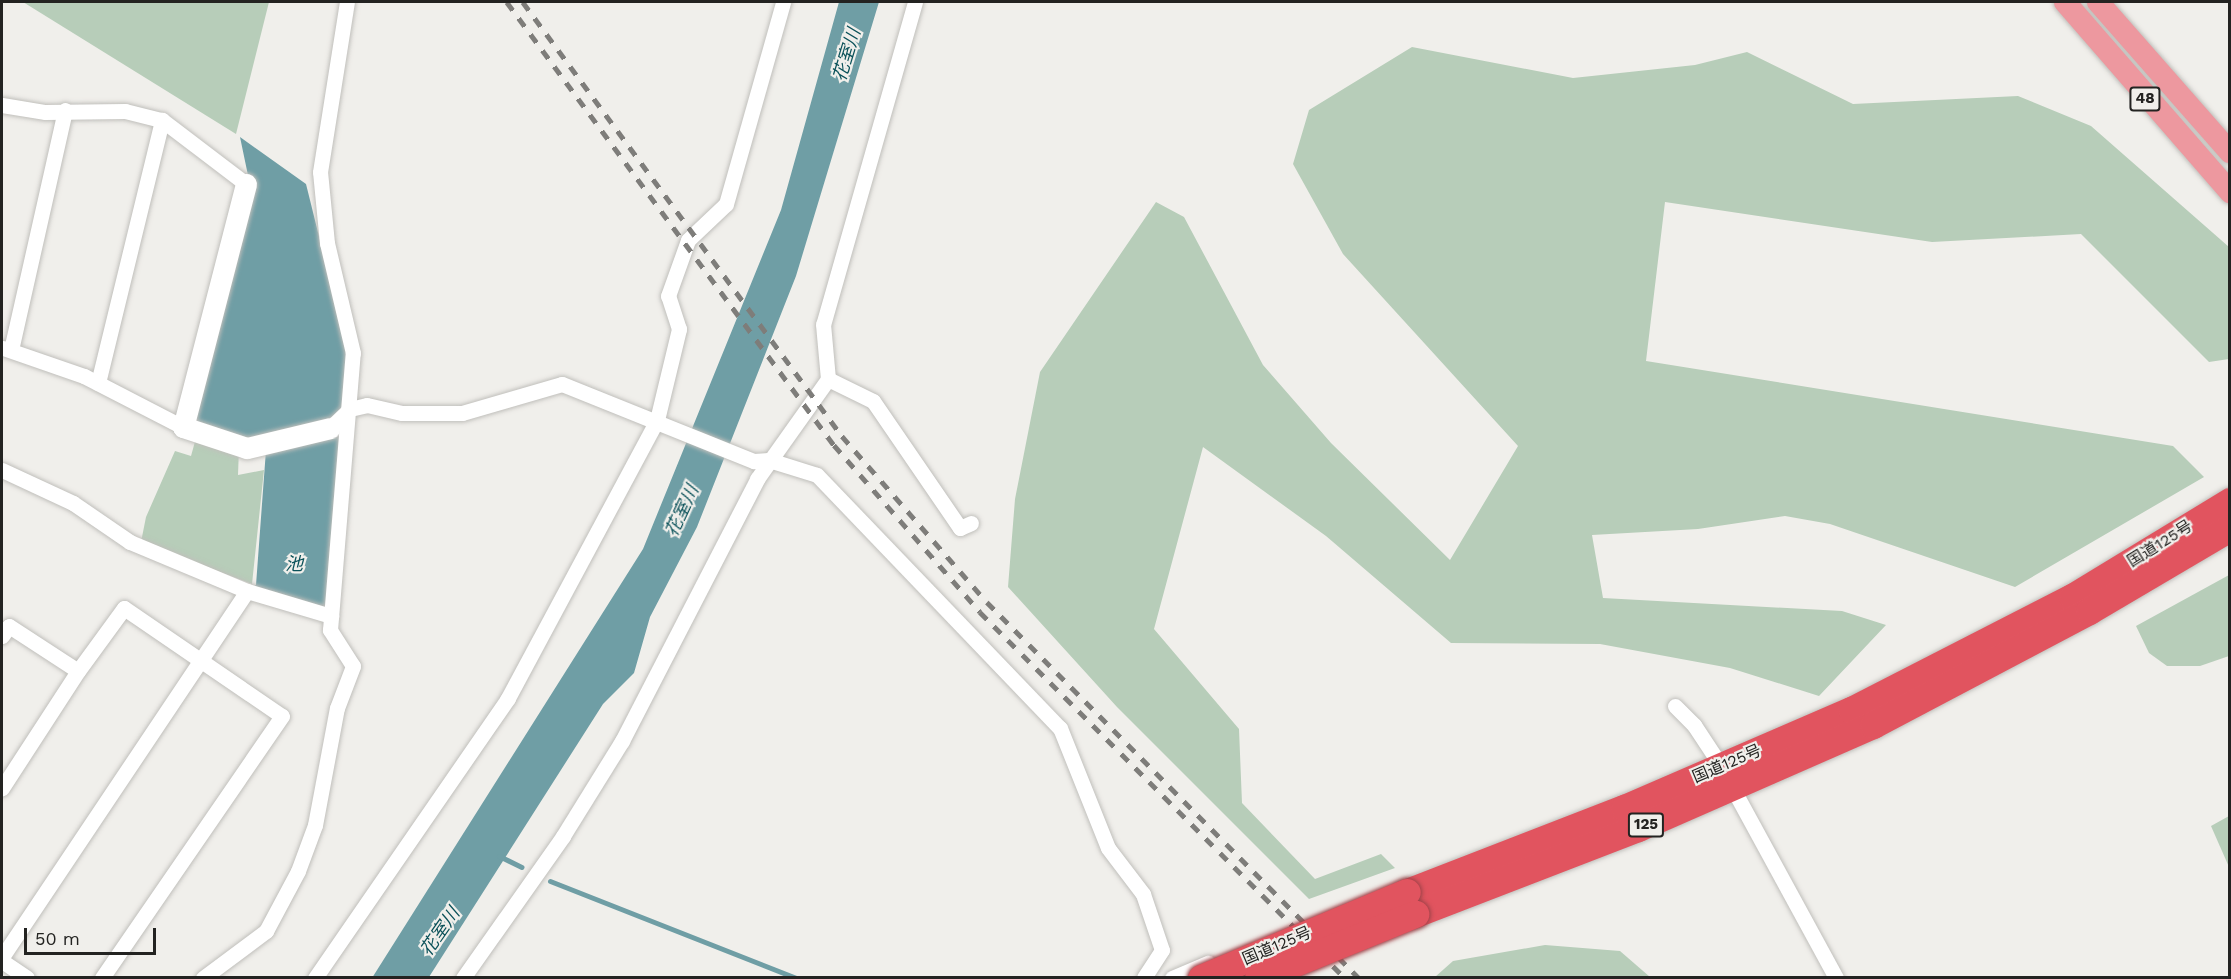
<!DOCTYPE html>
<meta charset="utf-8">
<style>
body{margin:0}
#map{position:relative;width:2231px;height:979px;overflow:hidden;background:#f0efeb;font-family:"Work Sans","Noto Sans JP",sans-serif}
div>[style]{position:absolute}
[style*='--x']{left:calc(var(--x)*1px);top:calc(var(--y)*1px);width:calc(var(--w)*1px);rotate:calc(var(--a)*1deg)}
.green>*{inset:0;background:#b7cdb9}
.water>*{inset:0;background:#6f9ea5}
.stream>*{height:5px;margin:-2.5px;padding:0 2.5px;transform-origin:2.5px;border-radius:2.5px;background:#6f9ea5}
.roads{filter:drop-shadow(0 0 2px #c0bfbb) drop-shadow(0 0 2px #c0bfbb)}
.street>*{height:15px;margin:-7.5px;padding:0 7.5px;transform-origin:7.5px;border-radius:7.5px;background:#fff}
.secondary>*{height:21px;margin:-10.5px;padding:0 10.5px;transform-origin:10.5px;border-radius:10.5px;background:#fff}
.primary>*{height:22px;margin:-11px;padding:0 11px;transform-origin:11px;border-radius:11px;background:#ed989f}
.highway>*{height:27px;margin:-13.5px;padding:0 13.5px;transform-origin:13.5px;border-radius:13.5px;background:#e1545f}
.rail>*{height:4.5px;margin-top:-2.25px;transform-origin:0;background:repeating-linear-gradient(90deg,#7e7d7a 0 10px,transparent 0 20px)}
.bridges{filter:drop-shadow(0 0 2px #9e4349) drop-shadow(0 0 2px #9e4349)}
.highway-bridge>*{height:27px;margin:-13.5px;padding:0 13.5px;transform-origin:13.5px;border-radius:13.5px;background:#e1545f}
span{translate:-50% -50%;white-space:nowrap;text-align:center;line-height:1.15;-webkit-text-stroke:4.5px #f0efeb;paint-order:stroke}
.shield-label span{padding:2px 4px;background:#f0efeb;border:2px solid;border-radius:4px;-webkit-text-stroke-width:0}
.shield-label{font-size:15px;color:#232321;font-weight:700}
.street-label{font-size:16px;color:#232321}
.water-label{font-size:18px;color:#0a5159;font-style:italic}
.frame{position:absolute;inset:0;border:3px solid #232321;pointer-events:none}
.scale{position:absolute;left:24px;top:928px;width:132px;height:27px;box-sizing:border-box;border:3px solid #232321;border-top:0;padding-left:8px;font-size:18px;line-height:21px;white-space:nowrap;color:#232321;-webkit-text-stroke:4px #f0efeb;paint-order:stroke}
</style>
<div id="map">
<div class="green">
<div style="clip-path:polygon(23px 2px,269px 2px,236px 134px)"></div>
<div style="clip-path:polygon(1412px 47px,1573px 78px,1695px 65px,1747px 52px,1853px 104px,2018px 96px,2091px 126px,2229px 247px,2229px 359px,2209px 362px,2081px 234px,1932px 242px,1665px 202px,1646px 361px,2173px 446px,2204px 477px,2015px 587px,1830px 524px,1785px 516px,1698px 529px,1592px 535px,1603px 598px,1842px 611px,1886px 625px,1819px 696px,1730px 668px,1600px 644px,1451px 643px,1326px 536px,1203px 447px,1154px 629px,1239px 729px,1242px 803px,1315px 879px,1381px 854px,1395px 868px,1309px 899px,1117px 707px,1008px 587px,1015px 499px,1040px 372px,1156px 202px,1184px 217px,1263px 365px,1331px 443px,1450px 560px,1518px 446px,1343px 254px,1293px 164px,1309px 110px)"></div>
<div style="clip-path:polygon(196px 438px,239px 448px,238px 475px,264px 470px,252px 584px,141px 542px,146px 517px,175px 451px,191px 456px)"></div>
<div style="clip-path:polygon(2229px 575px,2229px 656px,2200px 666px,2167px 666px,2149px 653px,2136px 626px)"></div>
<div style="clip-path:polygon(2229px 816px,2229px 867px,2211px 826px)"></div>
<div style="clip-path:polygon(1545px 945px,1620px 951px,1650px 977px,1435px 977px,1453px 961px)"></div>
</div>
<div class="water">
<div style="clip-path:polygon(839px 2px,879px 2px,796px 276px,697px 527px,650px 617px,634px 673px,603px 704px,429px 977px,372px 978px,643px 549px,781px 210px)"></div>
<div style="clip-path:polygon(240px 137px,306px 184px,348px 353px,346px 407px,329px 424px,263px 442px,187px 425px,250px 185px)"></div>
<div style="clip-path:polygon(345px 419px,328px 611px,251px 588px,256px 585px,266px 450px)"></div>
</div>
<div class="stream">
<div style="--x:499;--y:856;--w:25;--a:26"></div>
<div style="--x:550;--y:881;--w:264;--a:21.5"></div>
</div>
<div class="roads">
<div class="street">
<div style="--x:915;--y:2;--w:335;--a:105.9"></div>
<div style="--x:823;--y:324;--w:55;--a:84.8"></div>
<div style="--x:828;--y:379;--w:50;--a:26.1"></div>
<div style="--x:873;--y:401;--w:154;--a:55.6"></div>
<div style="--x:960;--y:528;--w:12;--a:-24"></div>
<div style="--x:2;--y:105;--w:44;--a:9.2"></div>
<div style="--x:45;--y:112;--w:80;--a:-0.7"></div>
<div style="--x:125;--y:111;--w:38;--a:14"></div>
<div style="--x:162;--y:120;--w:106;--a:37.3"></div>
<div style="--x:3;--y:348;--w:86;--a:19.1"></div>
<div style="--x:84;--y:376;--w:111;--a:27.3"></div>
<div style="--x:11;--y:350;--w:246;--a:-77.3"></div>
<div style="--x:98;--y:383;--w:271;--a:-76.3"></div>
<div style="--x:330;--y:428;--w:28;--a:-44"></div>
<div style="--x:350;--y:409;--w:17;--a:-13"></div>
<div style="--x:367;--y:405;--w:36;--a:13"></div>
<div style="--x:402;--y:413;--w:60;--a:0"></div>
<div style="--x:462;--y:413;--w:104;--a:-16.2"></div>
<div style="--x:562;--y:384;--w:207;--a:21.9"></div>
<div style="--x:754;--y:461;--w:15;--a:-4"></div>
<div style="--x:769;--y:460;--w:50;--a:17.4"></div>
<div style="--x:817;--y:475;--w:351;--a:46.2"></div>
<div style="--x:1060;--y:728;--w:129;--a:68.2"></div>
<div style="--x:1108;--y:848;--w:58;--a:52.7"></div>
<div style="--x:1143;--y:894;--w:59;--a:71.3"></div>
<div style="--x:1162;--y:950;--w:33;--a:123"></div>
<div style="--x:2;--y:470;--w:78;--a:24.9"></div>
<div style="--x:73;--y:503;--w:69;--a:34.4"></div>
<div style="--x:130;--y:542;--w:127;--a:22.7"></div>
<div style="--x:2;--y:636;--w:12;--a:-55"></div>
<div style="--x:9;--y:626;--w:82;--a:33.1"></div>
<div style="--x:78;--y:671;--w:140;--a:123"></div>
<div style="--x:78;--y:671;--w:78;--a:-53.9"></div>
<div style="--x:124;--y:608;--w:191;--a:34.4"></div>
<div style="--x:282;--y:716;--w:318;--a:124.5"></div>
<div style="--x:1675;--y:706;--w:27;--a:45"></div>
<div style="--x:1694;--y:725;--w:49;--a:56.6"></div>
<div style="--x:1732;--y:787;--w:217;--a:61.4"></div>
<div style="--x:2;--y:957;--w:440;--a:-56.2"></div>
<div style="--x:247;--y:591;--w:88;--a:16.6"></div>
<div style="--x:2;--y:961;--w:30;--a:34"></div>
<div style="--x:203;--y:978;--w:79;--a:-36.7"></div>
<div style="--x:266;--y:931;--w:68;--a:-61.9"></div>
<div style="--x:298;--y:871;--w:49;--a:-69.7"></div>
<div style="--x:315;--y:825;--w:119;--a:-79.4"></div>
<div style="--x:337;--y:708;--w:45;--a:-69.1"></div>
<div style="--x:353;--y:666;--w:43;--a:-122.6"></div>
<div style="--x:330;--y:630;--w:278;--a:-85.3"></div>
<div style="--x:353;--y:353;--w:113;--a:-103.3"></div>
<div style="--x:327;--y:243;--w:71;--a:-95.6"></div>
<div style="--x:320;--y:172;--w:172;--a:-81"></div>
<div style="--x:315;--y:978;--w:340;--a:-55.4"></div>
<div style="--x:508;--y:698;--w:315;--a:-61.8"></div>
<div style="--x:657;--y:420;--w:94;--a:-76.4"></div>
<div style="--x:679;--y:329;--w:35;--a:-108"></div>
<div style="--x:668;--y:296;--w:59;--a:-70.3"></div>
<div style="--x:688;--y:240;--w:52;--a:-43.5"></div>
<div style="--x:726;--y:204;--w:210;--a:-74.2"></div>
<div style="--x:463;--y:978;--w:174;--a:-54.8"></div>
<div style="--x:563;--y:836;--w:112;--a:-58.2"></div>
<div style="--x:622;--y:741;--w:295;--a:-62.7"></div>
<div style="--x:757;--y:479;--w:123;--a:-54.6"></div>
<div style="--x:1172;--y:978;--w:39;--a:-23"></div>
</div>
<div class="secondary">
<div style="--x:246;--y:184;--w:251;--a:104.5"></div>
<div style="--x:183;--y:427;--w:67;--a:18.2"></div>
<div style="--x:247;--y:448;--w:85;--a:-13.5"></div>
</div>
<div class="primary">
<div style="--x:2065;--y:2;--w:252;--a:49"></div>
<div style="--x:2098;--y:2;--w:200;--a:48.7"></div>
</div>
<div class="highway">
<div style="--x:1407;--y:892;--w:233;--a:-21.2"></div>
<div style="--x:1624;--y:808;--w:247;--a:-23.4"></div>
<div style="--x:1851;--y:710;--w:248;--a:-27.1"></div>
<div style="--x:2072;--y:597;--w:185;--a:-31.3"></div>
<div style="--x:1415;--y:914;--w:239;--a:-21.1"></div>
<div style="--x:1638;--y:828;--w:257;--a:-23.7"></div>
<div style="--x:1873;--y:725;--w:244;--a:-27.8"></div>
<div style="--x:2089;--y:611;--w:164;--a:-30.5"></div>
</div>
</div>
<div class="rail">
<div style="--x:507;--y:2;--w:551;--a:53.57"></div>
<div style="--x:834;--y:445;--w:222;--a:48.8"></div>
<div style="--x:980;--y:612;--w:517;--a:45.08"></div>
<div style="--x:523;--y:2;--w:539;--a:53.68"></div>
<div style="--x:842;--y:436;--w:220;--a:48.9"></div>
<div style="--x:987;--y:602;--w:529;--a:45.31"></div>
</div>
<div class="bridges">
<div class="highway-bridge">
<div style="--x:1201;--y:978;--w:223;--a:-22.7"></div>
<div style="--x:1258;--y:978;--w:170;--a:-22.2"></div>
</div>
</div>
<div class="shield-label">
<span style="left:2145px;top:99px">48</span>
<span style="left:1646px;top:825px">125</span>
</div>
<div class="street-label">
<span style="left:2160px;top:544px;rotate:-32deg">国道125号</span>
<span style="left:1727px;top:764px;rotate:-23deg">国道125号</span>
<span style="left:1277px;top:946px;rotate:-23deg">国道125号</span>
</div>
<div class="water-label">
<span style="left:847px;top:55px;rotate:-73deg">花室川</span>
<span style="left:682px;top:511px;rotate:-65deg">花室川</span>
<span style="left:294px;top:564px">池</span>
<span style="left:440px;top:932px;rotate:-55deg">花室川</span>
</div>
<div class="frame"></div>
<div class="scale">50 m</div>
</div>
